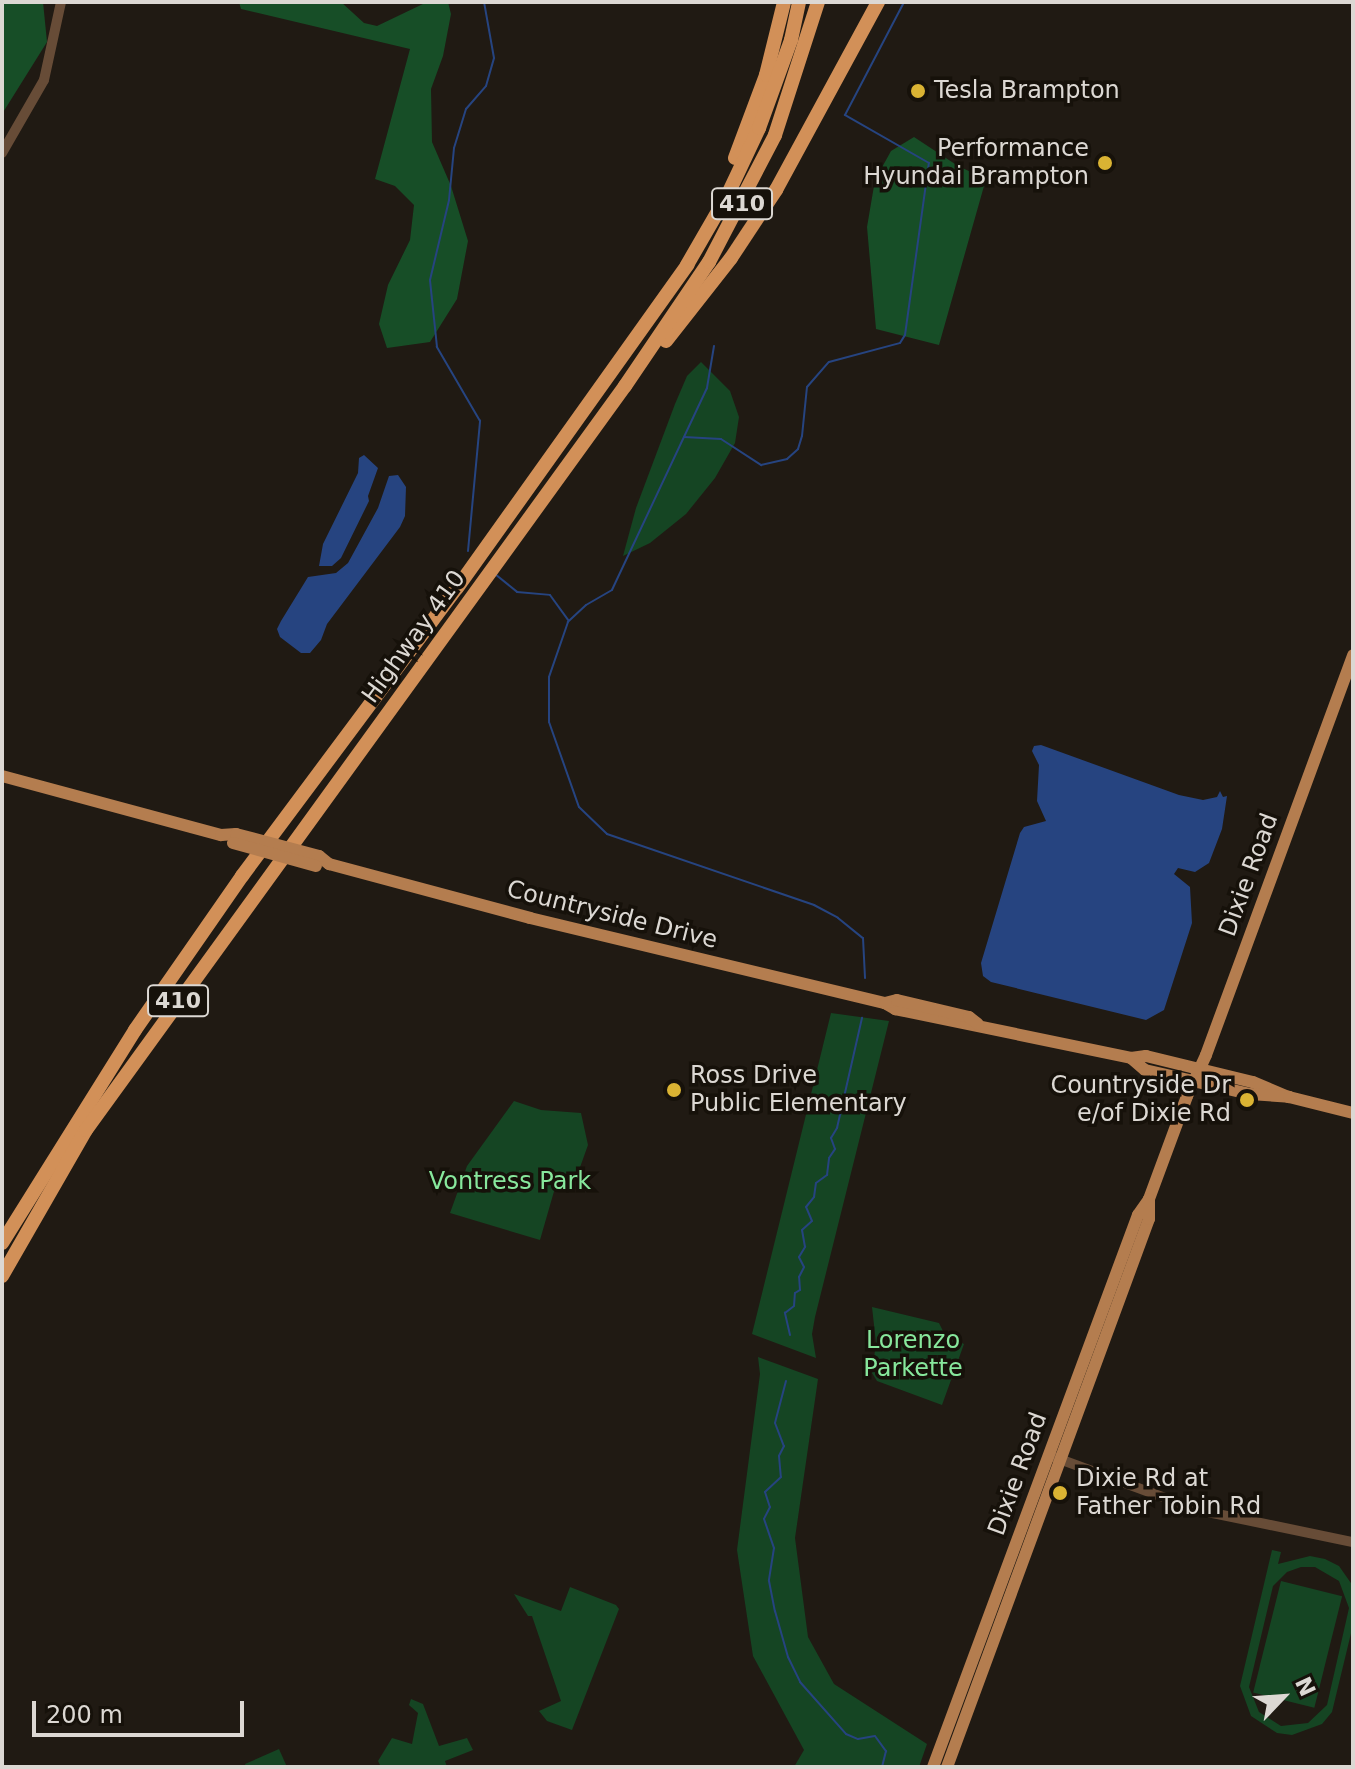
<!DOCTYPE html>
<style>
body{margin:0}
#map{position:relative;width:1355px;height:1769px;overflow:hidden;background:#201a13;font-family:"DejaVu Sans",sans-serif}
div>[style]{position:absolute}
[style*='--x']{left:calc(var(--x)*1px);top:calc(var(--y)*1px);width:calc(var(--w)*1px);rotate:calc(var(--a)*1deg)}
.green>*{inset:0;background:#154523;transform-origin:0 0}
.forest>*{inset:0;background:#174e27}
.water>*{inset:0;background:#264480}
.stream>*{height:2px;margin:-1px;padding:0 1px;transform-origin:1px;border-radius:1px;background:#264480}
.minor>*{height:10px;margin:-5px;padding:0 5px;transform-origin:5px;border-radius:5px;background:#674c37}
.major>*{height:12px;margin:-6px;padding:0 6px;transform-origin:6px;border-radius:6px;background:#b47d4f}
.highway>*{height:14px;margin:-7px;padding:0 7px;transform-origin:7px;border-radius:7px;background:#d29058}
.major-bridge>*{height:12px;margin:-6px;padding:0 6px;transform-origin:6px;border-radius:6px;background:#b47d4f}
.dots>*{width:22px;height:22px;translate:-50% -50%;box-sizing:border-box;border:4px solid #16110a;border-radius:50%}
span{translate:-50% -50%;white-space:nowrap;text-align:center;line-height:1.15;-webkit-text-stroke:7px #16110a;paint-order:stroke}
.shield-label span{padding:2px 6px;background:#16110a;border:2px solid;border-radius:6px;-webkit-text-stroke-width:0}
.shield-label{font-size:22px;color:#dcd8d3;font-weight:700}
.poi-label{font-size:24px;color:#dcd8d3}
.left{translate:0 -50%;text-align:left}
.right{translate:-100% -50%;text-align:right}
.street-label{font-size:24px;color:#dcd8d3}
.park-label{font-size:24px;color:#87e79c}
.frame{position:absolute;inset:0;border:4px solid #dcd8d3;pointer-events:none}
.north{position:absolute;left:1243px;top:1657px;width:80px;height:80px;-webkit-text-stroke:6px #16110a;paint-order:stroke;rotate:65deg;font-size:22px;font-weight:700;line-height:32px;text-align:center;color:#dcd8d3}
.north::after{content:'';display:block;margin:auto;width:28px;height:36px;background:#dcd8d3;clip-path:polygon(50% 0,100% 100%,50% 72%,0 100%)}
.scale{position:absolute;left:32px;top:1701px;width:212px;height:36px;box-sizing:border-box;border:4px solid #dcd8d3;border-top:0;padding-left:10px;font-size:24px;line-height:28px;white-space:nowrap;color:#dcd8d3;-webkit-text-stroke:6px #16110a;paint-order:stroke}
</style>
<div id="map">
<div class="green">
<div style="clip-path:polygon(701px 362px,730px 391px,739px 417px,735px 443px,715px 478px,686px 514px,650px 543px,623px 556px,636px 508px,675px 404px,687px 376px)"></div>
<div style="clip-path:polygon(831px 1013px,889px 1021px,815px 1317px,812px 1334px,816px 1358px,752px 1334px)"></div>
<div style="clip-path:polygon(514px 1101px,541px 1110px,581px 1113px,588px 1145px,578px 1173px,566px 1174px,557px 1181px,540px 1240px,450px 1213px,467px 1166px)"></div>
<div style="clip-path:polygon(872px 1307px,939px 1323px,945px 1335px,964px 1344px,942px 1405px,877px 1381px,872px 1373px,876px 1343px)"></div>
<div style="clip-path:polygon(758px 1357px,818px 1379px,795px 1538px,808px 1637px,834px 1684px,927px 1744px,919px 1767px,794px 1767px,804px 1750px,753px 1656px,737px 1550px,760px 1374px)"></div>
<div style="clip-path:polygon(evenodd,1272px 1550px,1281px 1552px,1278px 1564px,1310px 1556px,1325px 1559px,1339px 1566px,1353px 1586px,1353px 1625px,1332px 1712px,1322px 1724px,1292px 1735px,1277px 1733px,1251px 1716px,1240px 1686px,1272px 1550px,1301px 1567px,1315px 1567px,1339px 1581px,1349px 1608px,1327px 1705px,1308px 1723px,1281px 1726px,1259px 1712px,1249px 1687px,1273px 1586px,1287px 1572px,1301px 1567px)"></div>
<div style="left:1281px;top:1581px;width:63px;height:115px;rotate:14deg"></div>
<div style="clip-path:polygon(570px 1587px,616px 1605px,619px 1609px,572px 1730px,547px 1721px,539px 1711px,561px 1701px,532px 1616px,528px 1616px,514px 1594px,561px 1611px)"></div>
<div style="clip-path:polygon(411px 1699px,423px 1704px,439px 1746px,467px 1738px,473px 1750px,445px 1761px,447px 1767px,381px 1767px,378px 1761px,392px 1738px,412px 1744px,418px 1713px,409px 1705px)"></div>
<div style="clip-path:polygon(279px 1749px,287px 1767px,246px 1767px,245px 1764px)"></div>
</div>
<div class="forest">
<div style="clip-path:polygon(2px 2px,43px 2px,47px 42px,2px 114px)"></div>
<div style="clip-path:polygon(239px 2px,341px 2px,364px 23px,377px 26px,425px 3px,448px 2px,451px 14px,443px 56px,431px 89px,432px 142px,451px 186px,468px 241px,457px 299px,430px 342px,387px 348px,379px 324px,388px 285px,410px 240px,414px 205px,395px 186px,375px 179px,410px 49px,241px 9px)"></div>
<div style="clip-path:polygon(914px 137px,958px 166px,986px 179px,939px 345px,876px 329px,867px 227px,875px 180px,891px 151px)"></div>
</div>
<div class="water">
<div style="clip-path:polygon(364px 455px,378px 468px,368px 496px,369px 501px,341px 558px,332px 566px,319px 566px,323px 544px,358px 473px,359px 458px)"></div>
<div style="clip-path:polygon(398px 475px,406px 487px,405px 516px,400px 527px,327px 624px,321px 640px,310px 653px,301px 653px,280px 637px,277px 629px,281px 621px,308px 577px,336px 573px,348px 563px,378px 508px,389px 476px)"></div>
<div style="clip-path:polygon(1041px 745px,1179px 795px,1203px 800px,1217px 797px,1220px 791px,1223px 797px,1227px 796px,1222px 829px,1209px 863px,1195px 872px,1178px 868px,1174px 874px,1190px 887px,1192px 923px,1164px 1010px,1146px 1020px,991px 982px,983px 976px,981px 963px,1020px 833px,1024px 827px,1046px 821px,1037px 801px,1039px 765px,1032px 751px,1034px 746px)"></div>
</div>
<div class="stream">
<div style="--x:714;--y:346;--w:43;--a:99.5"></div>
<div style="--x:707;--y:388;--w:223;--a:115.2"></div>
<div style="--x:612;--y:590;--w:30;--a:150"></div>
<div style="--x:586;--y:605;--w:25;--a:137"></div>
<div style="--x:568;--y:622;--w:58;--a:109.1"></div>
<div style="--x:549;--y:677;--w:45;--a:90"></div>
<div style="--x:549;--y:722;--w:90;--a:70.6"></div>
<div style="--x:579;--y:807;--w:39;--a:44"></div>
<div style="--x:607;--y:834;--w:219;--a:18.9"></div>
<div style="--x:814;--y:905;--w:27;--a:28"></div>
<div style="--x:838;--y:918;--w:32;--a:39"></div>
<div style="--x:863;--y:938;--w:40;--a:87.1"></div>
<div style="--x:684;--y:437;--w:37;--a:3"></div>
<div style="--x:721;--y:439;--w:48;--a:33"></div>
<div style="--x:761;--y:465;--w:27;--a:-13"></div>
<div style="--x:787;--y:459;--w:15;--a:-42"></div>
<div style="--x:798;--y:449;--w:14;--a:-73"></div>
<div style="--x:802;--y:436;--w:49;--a:-84.2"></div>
<div style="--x:807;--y:387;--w:33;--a:-49"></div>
<div style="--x:829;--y:362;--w:73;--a:-15"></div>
<div style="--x:900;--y:343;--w:9;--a:-58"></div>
<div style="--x:905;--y:335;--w:174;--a:-82.1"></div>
<div style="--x:929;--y:163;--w:97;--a:-150.3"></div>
<div style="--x:845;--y:115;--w:127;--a:-62.4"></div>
<div style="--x:468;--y:551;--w:131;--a:-84.7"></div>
<div style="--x:480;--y:421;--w:86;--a:-120.2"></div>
<div style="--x:437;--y:347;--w:67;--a:-96"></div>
<div style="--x:430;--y:280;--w:82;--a:-76.6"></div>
<div style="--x:449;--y:200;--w:52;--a:-84.5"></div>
<div style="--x:454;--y:148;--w:41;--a:-72.9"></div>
<div style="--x:466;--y:109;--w:30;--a:-49"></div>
<div style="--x:486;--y:86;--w:29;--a:-74"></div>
<div style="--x:494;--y:58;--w:57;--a:-100.1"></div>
<div style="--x:495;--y:574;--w:28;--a:39"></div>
<div style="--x:517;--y:592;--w:33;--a:5"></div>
<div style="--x:550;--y:595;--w:31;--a:54"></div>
<div style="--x:790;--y:1335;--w:23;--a:-103"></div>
<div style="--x:785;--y:1313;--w:11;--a:-38"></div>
<div style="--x:794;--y:1306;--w:13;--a:-86"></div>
<div style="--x:795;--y:1293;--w:6;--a:-31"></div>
<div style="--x:800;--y:1290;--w:13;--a:-94"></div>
<div style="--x:799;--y:1277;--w:11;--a:-63"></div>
<div style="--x:804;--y:1267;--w:11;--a:-117"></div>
<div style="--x:799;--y:1257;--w:12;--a:-59"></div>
<div style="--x:805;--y:1247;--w:17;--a:-100"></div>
<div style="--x:802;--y:1230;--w:13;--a:-42"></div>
<div style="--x:812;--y:1221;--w:15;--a:-113"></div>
<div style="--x:806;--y:1207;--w:13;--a:-51"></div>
<div style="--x:814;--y:1197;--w:14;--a:-82"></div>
<div style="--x:816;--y:1183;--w:14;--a:-36"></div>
<div style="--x:827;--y:1175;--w:17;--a:-83"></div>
<div style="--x:829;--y:1158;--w:11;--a:-56"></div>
<div style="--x:835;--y:1149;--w:12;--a:-110"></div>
<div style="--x:831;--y:1138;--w:12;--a:-59"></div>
<div style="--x:837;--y:1128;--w:113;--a:-77.2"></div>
<div style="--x:786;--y:1381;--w:43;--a:104.7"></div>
<div style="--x:775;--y:1423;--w:25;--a:69"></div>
<div style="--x:784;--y:1446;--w:11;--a:117"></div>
<div style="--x:779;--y:1456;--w:21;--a:85"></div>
<div style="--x:781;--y:1477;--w:22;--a:137"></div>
<div style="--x:765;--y:1492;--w:16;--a:72"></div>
<div style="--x:770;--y:1507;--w:13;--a:117"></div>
<div style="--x:764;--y:1519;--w:31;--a:71"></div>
<div style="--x:774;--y:1548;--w:33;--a:99"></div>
<div style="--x:769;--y:1581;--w:31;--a:79"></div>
<div style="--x:775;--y:1611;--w:48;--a:74.2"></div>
<div style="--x:788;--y:1657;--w:28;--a:64"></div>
<div style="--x:800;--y:1682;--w:69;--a:48.5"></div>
<div style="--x:846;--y:1734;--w:13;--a:23"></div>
<div style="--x:858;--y:1739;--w:17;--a:-10"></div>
<div style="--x:875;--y:1736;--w:19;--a:54"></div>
<div style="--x:886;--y:1751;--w:16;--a:104"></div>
</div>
<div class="minor">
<div style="--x:2;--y:153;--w:84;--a:-60.1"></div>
<div style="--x:44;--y:80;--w:80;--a:-77.7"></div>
<div style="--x:1054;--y:1457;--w:153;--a:20.2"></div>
<div style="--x:1198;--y:1510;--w:158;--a:11.7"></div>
</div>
<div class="major">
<div style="--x:2;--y:776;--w:227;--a:15.1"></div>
<div style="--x:221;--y:835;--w:15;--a:-4"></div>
<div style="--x:319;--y:856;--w:13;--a:39"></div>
<div style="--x:329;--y:864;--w:208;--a:15"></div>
<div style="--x:530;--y:918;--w:365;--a:13.5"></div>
<div style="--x:885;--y:1003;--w:12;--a:31"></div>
<div style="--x:895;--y:1009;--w:241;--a:11.7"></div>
<div style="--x:1131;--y:1058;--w:15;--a:-8"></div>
<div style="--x:1146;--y:1056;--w:110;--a:13.7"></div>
<div style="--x:1253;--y:1082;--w:39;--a:23"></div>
<div style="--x:885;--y:1003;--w:12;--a:-14"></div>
<div style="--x:897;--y:1000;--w:74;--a:13.3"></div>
<div style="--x:969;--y:1017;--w:11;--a:38"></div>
<div style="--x:1131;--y:1058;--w:18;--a:41"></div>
<div style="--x:1145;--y:1070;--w:108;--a:12.9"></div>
<div style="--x:1250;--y:1094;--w:39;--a:4"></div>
<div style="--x:1289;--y:1097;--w:66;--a:14"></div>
<div style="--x:933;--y:1767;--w:589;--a:-69.63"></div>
<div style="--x:1138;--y:1215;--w:19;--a:-55"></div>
<div style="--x:1149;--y:1199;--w:110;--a:-69.7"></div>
<div style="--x:1187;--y:1096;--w:45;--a:-65.1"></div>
<div style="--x:1206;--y:1055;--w:426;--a:-69.8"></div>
<div style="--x:947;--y:1767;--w:584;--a:-69.77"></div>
<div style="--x:1149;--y:1219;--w:20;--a:-90"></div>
</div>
<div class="highway">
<div style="--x:735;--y:158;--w:89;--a:-69.5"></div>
<div style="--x:766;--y:75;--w:75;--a:-76.1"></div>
<div style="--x:666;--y:341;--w:105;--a:-51.9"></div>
<div style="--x:731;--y:258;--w:82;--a:-56.5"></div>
<div style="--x:776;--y:190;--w:214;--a:-61.5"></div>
<div style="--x:2;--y:1243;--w:251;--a:-58"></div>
<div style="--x:135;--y:1030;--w:188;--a:-55.2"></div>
<div style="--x:242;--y:876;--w:359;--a:-53.3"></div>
<div style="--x:457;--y:588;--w:397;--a:-54.5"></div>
<div style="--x:687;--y:265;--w:82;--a:-60"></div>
<div style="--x:728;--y:194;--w:73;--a:-64.8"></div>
<div style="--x:759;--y:128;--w:94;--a:-70"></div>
<div style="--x:791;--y:40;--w:39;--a:-78"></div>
<div style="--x:2;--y:1276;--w:168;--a:-60.1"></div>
<div style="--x:86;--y:1130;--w:919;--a:-54.08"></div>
<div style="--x:625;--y:386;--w:150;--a:-55.9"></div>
<div style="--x:709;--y:262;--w:143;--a:-62.5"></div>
<div style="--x:775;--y:135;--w:140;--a:-72.1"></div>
</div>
<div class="major-bridge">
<div style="--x:236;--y:834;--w:86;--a:14.8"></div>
<div style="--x:233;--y:843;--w:86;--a:15.5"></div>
</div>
<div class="dots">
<div style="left:918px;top:91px;background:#dab333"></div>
<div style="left:1105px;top:163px;background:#dab333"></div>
<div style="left:674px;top:1090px;background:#dab333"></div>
<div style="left:1247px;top:1100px;background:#dab333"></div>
<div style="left:1060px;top:1493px;background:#dab333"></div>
</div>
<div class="shield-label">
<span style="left:742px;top:204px">410</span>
<span style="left:178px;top:1001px">410</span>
</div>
<div class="poi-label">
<span class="left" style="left:934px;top:91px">Tesla Brampton</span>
<span class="right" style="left:1089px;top:163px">Performance<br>Hyundai Brampton</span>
<span class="left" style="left:690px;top:1090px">Ross Drive<br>Public Elementary</span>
<span class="right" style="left:1231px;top:1100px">Countryside Dr<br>e/of Dixie Rd</span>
<span class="left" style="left:1076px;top:1493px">Dixie Rd at<br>Father Tobin Rd</span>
</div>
<div class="street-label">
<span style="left:414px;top:637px;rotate:-54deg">Highway 410</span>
<span style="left:1249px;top:875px;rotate:-70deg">Dixie Road</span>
<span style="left:612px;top:915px;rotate:14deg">Countryside Drive</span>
<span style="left:1018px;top:1474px;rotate:-70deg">Dixie Road</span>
</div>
<div class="park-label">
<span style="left:510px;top:1182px">Vontress Park</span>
<span style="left:913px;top:1355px">Lorenzo<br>Parkette</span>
</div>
<div class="frame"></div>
<div class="north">N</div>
<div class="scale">200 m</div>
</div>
